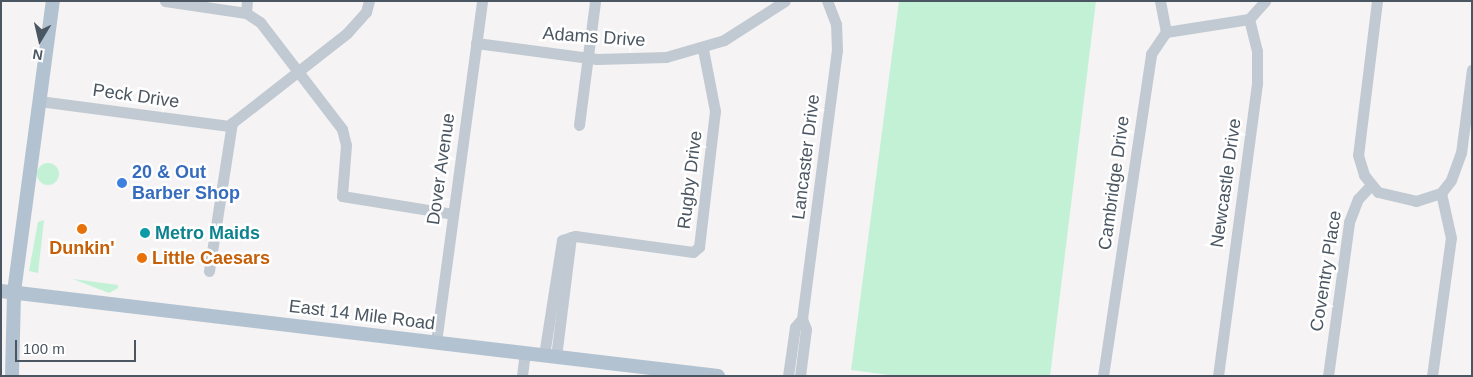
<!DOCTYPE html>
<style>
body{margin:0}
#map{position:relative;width:1473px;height:377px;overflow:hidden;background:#f5f3f3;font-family:Helvetica,sans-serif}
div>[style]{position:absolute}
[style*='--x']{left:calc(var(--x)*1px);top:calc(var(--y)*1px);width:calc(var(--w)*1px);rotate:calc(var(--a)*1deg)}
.green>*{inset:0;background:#c3f1d5}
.round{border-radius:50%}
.minor>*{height:11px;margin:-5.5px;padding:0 5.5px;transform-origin:5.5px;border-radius:5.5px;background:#c1cad2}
.major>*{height:14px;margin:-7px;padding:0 7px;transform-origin:7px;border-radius:7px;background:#b3c2d1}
.dots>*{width:14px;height:14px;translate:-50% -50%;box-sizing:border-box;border:2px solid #fff;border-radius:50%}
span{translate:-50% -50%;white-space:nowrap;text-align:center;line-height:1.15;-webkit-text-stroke:5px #fff;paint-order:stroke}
.street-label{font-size:18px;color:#4a5661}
.shop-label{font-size:18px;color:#366cbe;font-weight:700}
.left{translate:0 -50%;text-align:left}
.culture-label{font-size:18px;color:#0d838f;font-weight:700}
.food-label{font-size:18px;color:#c56008;font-weight:700}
.frame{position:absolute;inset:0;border:2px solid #4a5661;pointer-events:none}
.north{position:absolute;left:15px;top:15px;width:50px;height:50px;-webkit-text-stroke:4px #fff;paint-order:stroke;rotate:189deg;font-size:14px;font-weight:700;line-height:20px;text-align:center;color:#4a5661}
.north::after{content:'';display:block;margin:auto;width:18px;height:22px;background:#4a5661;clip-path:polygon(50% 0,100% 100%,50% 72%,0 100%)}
.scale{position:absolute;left:15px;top:340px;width:121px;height:22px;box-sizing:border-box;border:2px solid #4a5661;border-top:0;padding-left:6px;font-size:15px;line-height:18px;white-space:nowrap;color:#4a5661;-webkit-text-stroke:4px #fff;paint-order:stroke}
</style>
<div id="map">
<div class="green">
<div style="clip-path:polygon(899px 1px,1096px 1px,1050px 376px,897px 376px,851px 370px)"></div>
<div class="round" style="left:37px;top:163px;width:22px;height:22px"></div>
<div style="clip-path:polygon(44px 220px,38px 273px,29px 271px,38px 222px)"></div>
<div style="clip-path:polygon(73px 279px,118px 285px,118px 288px,109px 293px)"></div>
</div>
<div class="minor">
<div style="--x:165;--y:1;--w:82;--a:8.4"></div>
<div style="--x:247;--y:1;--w:12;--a:95"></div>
<div style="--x:246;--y:13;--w:17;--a:33"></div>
<div style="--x:260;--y:22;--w:135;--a:52.5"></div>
<div style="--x:342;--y:129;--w:16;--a:76"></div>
<div style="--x:346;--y:145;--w:51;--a:94.5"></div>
<div style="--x:342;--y:196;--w:112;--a:9.2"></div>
<div style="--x:1160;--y:1;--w:32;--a:79"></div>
<div style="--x:1377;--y:1;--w:155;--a:97"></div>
<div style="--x:1358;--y:155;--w:21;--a:73"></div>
<div style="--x:1364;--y:175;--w:22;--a:51"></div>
<div style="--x:1378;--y:192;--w:39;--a:13"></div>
<div style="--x:1416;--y:201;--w:26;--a:-18"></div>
<div style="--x:1441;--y:193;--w:16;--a:-52"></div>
<div style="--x:1451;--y:180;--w:29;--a:-70"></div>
<div style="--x:1461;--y:153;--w:84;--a:-82.5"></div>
<div style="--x:1249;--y:19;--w:24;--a:-48"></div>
<div style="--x:1166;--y:32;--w:84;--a:-8.9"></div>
<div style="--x:476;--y:43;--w:122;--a:7.5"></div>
<div style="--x:597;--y:59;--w:69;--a:-1.7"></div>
<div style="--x:666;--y:57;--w:60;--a:-16.3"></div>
<div style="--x:724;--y:40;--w:72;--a:-32.6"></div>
<div style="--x:39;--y:101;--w:192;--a:7.5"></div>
<div style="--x:579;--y:125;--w:125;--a:-82.6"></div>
<div style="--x:209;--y:271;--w:150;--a:-81.2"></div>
<div style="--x:232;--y:123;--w:146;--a:-38"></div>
<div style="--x:347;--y:33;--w:28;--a:-48"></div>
<div style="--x:366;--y:12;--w:11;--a:-75"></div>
<div style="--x:802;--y:319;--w:270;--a:-82.6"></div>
<div style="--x:837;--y:51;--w:27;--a:-92"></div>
<div style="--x:836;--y:24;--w:25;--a:-111"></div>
<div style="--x:436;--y:342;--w:344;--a:-82.3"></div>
<div style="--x:544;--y:355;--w:116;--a:-81.1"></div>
<div style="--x:562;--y:240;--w:14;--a:-17"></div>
<div style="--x:575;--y:236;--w:119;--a:7.7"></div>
<div style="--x:693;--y:252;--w:8;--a:-40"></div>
<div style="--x:699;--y:247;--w:137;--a:-83.3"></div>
<div style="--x:715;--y:111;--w:63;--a:-101"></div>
<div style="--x:556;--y:357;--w:121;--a:-82.9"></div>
<div style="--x:522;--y:376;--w:23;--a:-83"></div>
<div style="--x:788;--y:376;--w:49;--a:-81.9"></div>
<div style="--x:795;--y:327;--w:11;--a:-49"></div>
<div style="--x:802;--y:319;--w:11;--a:68"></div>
<div style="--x:806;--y:329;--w:47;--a:97.3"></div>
<div style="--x:1103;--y:376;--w:326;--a:-81.5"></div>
<div style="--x:1151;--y:54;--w:27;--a:-56"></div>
<div style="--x:1218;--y:376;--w:296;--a:-82.4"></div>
<div style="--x:1257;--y:83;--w:32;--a:-90"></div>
<div style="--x:1257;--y:51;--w:33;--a:-104"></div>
<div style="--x:1328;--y:376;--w:155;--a:-82.2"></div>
<div style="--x:1349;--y:222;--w:25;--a:-69"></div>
<div style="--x:1358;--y:199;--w:18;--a:-47"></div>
<div style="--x:1432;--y:376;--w:139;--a:-82.2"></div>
<div style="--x:1451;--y:238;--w:46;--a:-102.5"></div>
</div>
<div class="major">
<div style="--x:1;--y:291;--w:722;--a:6.76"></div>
<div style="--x:12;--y:376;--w:84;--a:-88.6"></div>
<div style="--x:14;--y:292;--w:294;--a:-82.4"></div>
</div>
<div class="dots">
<div style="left:122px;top:183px;background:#3f7fe0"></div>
<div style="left:82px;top:229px;background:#e8710a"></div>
<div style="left:145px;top:233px;background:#0f9aa8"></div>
<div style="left:142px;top:258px;background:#e8710a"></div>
</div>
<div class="street-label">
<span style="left:594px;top:37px;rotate:4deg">Adams Drive</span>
<span style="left:136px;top:96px;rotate:8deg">Peck Drive</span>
<span style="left:806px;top:157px;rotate:-83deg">Lancaster Drive</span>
<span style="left:441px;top:169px;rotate:-82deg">Dover Avenue</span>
<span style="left:690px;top:180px;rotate:-83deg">Rugby Drive</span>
<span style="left:1114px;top:183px;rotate:-82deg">Cambridge Drive</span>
<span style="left:1226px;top:183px;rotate:-82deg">Newcastle Drive</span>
<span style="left:1326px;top:271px;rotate:-81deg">Coventry Place</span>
<span style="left:362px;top:315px;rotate:7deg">East 14 Mile Road</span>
</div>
<div class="shop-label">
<span class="left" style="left:132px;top:183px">20 &amp; Out<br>Barber Shop</span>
</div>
<div class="culture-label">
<span class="left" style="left:155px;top:233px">Metro Maids</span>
</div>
<div class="food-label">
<span style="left:82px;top:248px">Dunkin'</span>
<span class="left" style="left:152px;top:258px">Little Caesars</span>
</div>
<div class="frame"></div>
<div class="north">N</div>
<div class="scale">100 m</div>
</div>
